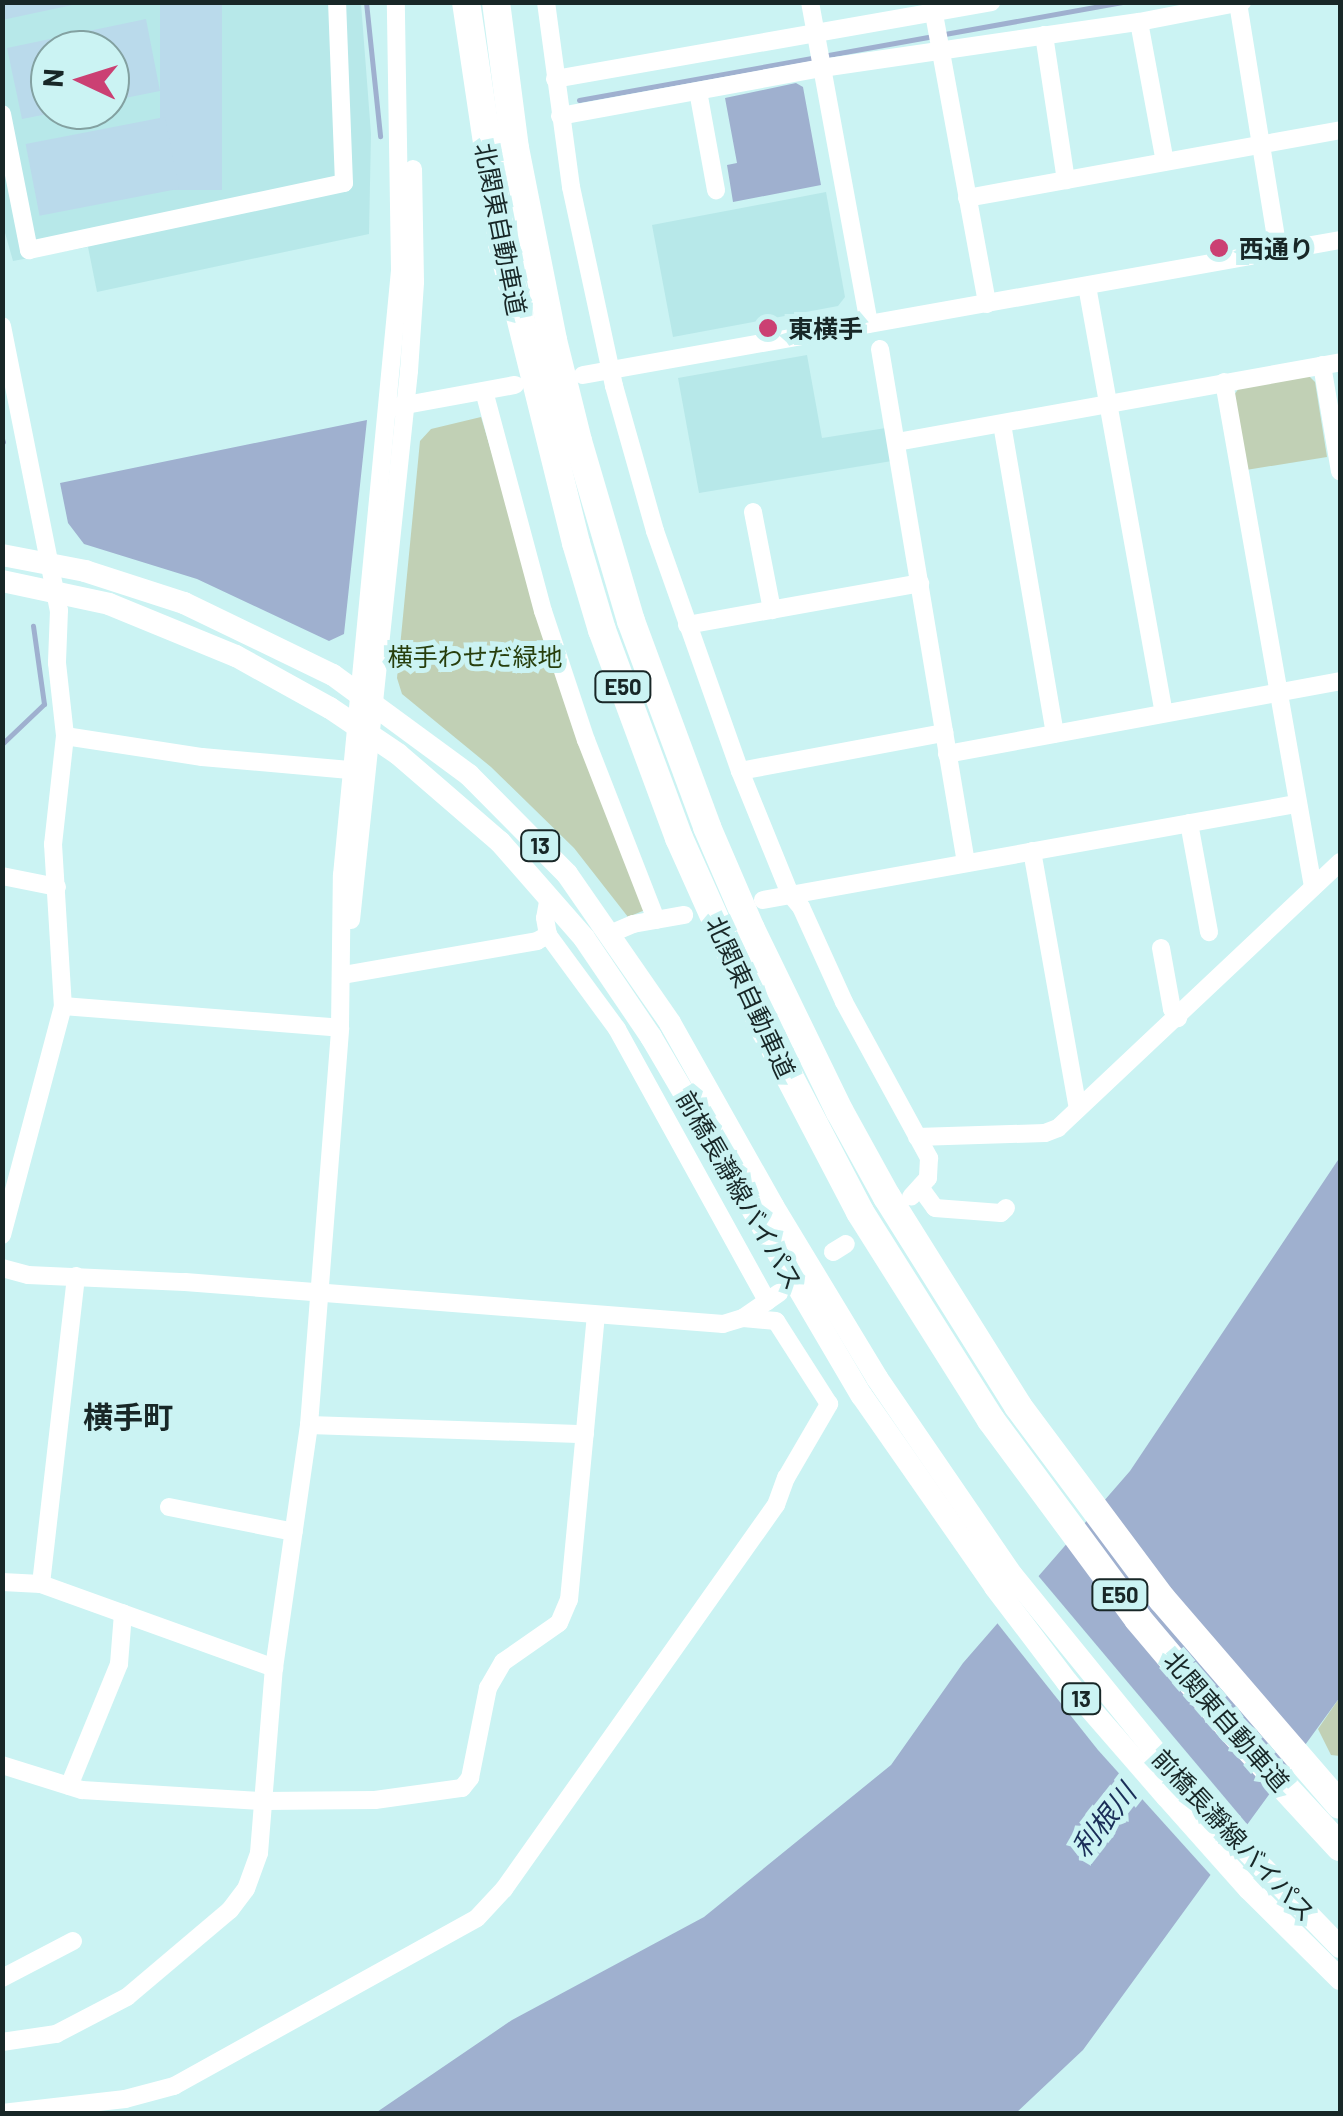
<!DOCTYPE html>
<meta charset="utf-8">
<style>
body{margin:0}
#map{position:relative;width:1343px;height:2116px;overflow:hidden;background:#cbf3f3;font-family:Barlow,"Noto Sans JP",sans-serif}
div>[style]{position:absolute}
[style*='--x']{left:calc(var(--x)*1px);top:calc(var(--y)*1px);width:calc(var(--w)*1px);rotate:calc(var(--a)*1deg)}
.built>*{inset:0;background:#b7e8e9}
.green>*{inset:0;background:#c1d0b5}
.water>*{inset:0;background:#9fb0cf}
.pier>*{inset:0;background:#cbf3f3}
.stream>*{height:5px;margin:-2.5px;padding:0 2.5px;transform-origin:2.5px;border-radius:2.5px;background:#9fb0cf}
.building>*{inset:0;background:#badaeb;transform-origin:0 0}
.minor>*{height:18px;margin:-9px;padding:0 9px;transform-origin:9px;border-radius:9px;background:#fff}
.major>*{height:22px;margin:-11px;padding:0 11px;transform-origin:11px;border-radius:11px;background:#fff}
.highway>*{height:28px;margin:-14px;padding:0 14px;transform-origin:14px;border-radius:14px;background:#fff}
.dots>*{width:28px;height:28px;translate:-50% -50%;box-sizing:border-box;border:5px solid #cbf3f3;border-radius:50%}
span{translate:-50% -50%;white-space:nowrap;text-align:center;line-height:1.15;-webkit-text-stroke:10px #cbf3f3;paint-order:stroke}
.shield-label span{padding:2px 8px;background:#cbf3f3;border:2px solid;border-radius:8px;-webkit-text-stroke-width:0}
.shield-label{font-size:22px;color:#182727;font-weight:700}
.street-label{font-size:25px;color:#182727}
.poi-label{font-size:25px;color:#182727;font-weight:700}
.left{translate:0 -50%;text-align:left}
.park-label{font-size:25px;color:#273e0c}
.water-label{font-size:28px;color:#1a2e58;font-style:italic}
.quarter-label{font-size:30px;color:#182727;font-weight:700}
.frame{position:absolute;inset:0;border:5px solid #182727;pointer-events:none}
.north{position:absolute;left:30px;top:30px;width:100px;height:100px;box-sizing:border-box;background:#cbf3f3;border:2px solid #83a1a1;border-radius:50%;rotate:274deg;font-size:28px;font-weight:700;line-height:40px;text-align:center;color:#182727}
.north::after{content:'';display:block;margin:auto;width:35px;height:45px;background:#cb4073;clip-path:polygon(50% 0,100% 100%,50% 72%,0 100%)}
</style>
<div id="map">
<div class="built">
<div style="clip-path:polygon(evenodd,2px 3px,361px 3px,371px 134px,369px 234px,97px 292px,88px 247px,13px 261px,2px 222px,2px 3px,50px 50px,110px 50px,110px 110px,50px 110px,50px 50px)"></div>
<div style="clip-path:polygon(826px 192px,845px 297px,838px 306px,673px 337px,652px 225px)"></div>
<div style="clip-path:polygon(807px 355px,822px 438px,886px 428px,892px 461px,699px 493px,678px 378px)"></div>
</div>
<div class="green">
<div style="clip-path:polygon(1308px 375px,1315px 382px,1327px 457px,1246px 470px,1232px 398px,1239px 388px)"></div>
<div style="clip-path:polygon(481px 417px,536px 601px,645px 910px,628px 917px,574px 848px,491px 767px,402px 694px,397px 678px,420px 441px,431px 429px)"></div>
<div style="clip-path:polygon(1340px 1697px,1340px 1756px,1331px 1755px,1318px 1729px)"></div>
</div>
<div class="water">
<div style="clip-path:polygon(796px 83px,803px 87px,821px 185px,733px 202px,727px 165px,737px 163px,725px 98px)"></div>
<div style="clip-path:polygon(367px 420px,344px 634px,329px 641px,197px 579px,84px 544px,68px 523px,60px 483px)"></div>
<div style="clip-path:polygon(1340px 1157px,1340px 1697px,1083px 2050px,1016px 2113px,374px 2114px,512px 2020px,704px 1917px,891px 1765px,963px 1663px,1130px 1471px)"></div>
</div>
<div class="pier">
<div style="clip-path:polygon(1035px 1572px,1252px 1830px,1216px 1881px,1098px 1750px,994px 1619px)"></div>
</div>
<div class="stream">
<div style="--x:366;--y:2;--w:135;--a:84"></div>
<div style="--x:579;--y:100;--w:552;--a:-10.23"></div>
<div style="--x:2;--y:439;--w:3;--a:72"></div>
<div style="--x:2;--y:744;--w:58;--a:-43.6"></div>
<div style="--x:44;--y:704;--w:79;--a:-98"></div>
</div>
<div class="building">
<div style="clip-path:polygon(2px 2px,77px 2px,77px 4px,2px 20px)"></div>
<div style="left:160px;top:2px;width:62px;height:188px"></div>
<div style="clip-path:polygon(146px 19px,160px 91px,110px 101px,110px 50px,50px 50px,50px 110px,58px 112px,22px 119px,7px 48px)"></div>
<div style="left:165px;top:117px;width:73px;height:142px;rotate:79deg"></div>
</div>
<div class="minor">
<div style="--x:546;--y:2;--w:187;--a:82.3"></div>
<div style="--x:571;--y:187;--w:204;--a:77.8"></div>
<div style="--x:614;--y:386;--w:151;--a:74.2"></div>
<div style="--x:655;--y:531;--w:255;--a:70.5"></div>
<div style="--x:740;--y:771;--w:133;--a:67.9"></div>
<div style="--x:790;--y:894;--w:17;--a:50"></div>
<div style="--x:801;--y:907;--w:104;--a:65.6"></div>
<div style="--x:844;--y:1002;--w:178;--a:61.4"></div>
<div style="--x:929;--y:1158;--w:20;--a:93"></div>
<div style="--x:928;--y:1178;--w:25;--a:132"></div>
<div style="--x:810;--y:2;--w:327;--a:79.6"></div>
<div style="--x:932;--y:3;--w:306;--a:79.6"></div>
<div style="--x:1238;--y:3;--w:250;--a:80.8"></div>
<div style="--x:1139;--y:22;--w:142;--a:79.5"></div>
<div style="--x:1044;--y:35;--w:147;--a:81.4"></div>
<div style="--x:555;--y:79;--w:443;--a:-10"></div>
<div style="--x:698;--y:91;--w:101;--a:79.7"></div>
<div style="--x:2;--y:114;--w:139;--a:78.8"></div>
<div style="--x:29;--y:250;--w:322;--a:-12"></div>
<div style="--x:344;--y:183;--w:181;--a:-92.2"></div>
<div style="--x:560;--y:116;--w:266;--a:-10.4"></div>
<div style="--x:822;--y:68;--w:320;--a:-8.3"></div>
<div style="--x:1139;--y:22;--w:105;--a:-11"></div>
<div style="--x:967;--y:198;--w:379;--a:-10.3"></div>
<div style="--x:1087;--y:286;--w:433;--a:79.8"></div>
<div style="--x:2;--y:326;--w:290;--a:78.7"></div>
<div style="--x:59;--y:610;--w:53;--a:92.2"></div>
<div style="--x:57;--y:663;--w:73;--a:83.7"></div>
<div style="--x:65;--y:736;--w:109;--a:96.3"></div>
<div style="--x:53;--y:844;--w:162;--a:86.5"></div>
<div style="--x:63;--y:1006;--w:237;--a:104.9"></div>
<div style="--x:880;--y:349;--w:521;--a:80.5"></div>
<div style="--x:1322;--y:365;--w:108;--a:80.4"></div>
<div style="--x:583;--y:375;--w:769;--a:-10.11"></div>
<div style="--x:1224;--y:382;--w:513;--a:80"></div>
<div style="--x:484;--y:391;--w:228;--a:75"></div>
<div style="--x:543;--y:611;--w:136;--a:71.6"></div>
<div style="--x:586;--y:740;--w:193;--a:68.7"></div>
<div style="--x:395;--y:407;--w:122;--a:-10.4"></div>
<div style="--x:1002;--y:424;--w:314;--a:80.3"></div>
<div style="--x:897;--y:442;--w:450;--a:-10.2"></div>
<div style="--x:753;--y:512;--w:100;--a:79"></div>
<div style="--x:687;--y:625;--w:237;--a:-10.2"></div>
<div style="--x:65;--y:736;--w:139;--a:8.7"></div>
<div style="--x:202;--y:757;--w:151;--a:5"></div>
<div style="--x:947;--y:754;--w:400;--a:-10.5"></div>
<div style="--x:740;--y:771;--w:208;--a:-10.6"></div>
<div style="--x:1189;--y:823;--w:111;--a:79.6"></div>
<div style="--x:1032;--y:851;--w:262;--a:79.9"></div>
<div style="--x:2;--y:876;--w:56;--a:11.3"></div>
<div style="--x:549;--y:896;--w:22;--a:100"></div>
<div style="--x:545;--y:918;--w:17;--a:80"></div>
<div style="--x:548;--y:935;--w:117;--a:53.7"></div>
<div style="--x:617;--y:1029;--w:311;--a:61.1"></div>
<div style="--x:763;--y:900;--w:542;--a:-10.21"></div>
<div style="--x:351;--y:920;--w:552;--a:-83.97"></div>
<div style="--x:409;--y:371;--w:89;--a:-86.1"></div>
<div style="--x:415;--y:282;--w:113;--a:-91"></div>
<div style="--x:612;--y:933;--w:23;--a:-23"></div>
<div style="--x:633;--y:924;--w:52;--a:-10"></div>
<div style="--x:1161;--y:948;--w:62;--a:79.8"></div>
<div style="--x:1172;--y:1009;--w:11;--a:56"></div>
<div style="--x:343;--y:975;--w:197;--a:-9.9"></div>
<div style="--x:537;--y:941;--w:13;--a:-29"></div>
<div style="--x:63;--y:1006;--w:278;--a:4.5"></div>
<div style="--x:917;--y:1137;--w:128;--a:-1.8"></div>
<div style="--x:1045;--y:1133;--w:14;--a:-21"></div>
<div style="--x:1058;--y:1128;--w:388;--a:-43.3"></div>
<div style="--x:922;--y:1190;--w:22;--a:54"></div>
<div style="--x:935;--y:1208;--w:66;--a:4.3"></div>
<div style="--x:1001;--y:1213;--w:7;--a:-45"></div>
<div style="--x:833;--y:1252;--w:15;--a:-32"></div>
<div style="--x:2;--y:1268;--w:27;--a:15"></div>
<div style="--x:28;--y:1275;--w:157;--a:2.6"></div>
<div style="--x:185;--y:1282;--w:540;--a:4.46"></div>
<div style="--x:723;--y:1324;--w:21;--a:-17"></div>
<div style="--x:743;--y:1318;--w:44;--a:-34.8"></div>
<div style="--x:309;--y:1425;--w:276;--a:1.9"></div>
<div style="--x:169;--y:1507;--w:127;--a:11.3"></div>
<div style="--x:2;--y:1582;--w:39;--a:3"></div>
<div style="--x:41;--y:1584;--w:248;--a:19.8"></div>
<div style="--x:41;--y:1584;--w:310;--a:-83.5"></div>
<div style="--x:2;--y:1765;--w:84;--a:17.4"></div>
<div style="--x:82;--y:1790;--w:182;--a:3.5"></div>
<div style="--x:264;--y:1801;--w:111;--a:-0.5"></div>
<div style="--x:375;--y:1800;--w:88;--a:-7.9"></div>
<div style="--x:462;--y:1788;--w:13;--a:-51"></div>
<div style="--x:470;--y:1778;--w:92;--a:-78.7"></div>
<div style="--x:488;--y:1688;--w:30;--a:-60"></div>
<div style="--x:503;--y:1662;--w:68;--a:-34.9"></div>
<div style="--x:559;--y:1623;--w:25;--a:-67"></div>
<div style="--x:569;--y:1600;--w:284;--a:-84.6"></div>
<div style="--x:69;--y:1786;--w:132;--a:-67.7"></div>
<div style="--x:119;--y:1664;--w:51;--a:-85.5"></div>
<div style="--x:2;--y:1978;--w:80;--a:-27.5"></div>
<div style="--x:2;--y:2042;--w:55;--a:-8.4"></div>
<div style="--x:56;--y:2034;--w:80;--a:-27.5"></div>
<div style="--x:127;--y:1997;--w:135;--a:-40.2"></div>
<div style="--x:230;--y:1910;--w:26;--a:-53"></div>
<div style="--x:246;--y:1889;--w:38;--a:-70"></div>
<div style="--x:259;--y:1853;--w:186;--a:-85.4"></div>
<div style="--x:274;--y:1668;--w:246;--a:-81.8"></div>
<div style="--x:309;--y:1425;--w:398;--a:-85.5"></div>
<div style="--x:340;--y:1028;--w:153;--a:-89.3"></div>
<div style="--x:342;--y:875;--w:608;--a:-84.52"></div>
<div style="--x:400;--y:270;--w:268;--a:-90.9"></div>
<div style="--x:2;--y:2113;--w:124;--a:-6.5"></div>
<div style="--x:125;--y:2099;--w:51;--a:-14.9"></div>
<div style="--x:174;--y:2086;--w:346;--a:-29"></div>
<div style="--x:477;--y:1918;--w:40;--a:-47"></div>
<div style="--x:504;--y:1889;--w:471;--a:-54.7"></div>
<div style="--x:776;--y:1505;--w:29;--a:-70"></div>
<div style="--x:786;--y:1478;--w:86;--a:-59.8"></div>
<div style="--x:829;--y:1404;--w:98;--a:-122.6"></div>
<div style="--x:776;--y:1321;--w:33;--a:-175"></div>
</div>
<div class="major">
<div style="--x:2;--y:555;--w:85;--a:10.9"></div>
<div style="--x:85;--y:571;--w:104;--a:17.9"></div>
<div style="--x:184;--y:603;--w:165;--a:25.8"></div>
<div style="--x:333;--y:675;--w:169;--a:36.3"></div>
<div style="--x:469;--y:775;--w:139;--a:45.3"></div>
<div style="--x:567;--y:874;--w:181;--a:55.3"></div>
<div style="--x:670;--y:1023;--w:210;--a:60.6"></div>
<div style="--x:773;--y:1206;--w:201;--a:58.8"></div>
<div style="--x:877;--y:1378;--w:239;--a:55.6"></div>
<div style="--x:1012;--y:1575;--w:267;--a:50.9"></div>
<div style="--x:1180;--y:1782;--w:230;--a:45.9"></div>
<div style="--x:2;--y:581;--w:109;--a:12.1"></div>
<div style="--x:109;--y:604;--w:137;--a:22.3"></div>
<div style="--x:236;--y:656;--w:107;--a:29"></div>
<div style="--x:330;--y:708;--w:82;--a:34.1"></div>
<div style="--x:398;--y:754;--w:135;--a:40.8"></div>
<div style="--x:500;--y:842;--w:128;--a:48.8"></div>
<div style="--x:584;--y:938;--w:120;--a:55.9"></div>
<div style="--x:651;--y:1037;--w:416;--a:59.6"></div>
<div style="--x:862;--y:1396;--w:233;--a:55.1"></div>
<div style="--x:995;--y:1587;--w:119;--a:52.8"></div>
<div style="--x:1067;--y:1682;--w:152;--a:49"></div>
<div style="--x:1167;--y:1797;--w:123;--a:48.3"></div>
<div style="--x:1249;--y:1889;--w:128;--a:44.7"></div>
</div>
<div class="highway">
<div style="--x:466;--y:2;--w:245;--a:81.5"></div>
<div style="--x:502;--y:244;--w:308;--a:76.1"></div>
<div style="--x:576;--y:543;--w:91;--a:73.4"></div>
<div style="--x:602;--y:630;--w:222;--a:69.7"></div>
<div style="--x:679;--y:838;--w:210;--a:65.9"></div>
<div style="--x:765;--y:1030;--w:205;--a:62.4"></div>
<div style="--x:860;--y:1212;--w:246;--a:57.8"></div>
<div style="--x:991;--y:1420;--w:247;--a:53.5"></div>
<div style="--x:1138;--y:1619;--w:143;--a:49.8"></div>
<div style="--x:1230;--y:1728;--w:162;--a:47.3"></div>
<div style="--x:496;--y:2;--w:147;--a:82.6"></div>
<div style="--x:515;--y:148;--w:196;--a:78.8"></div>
<div style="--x:553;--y:340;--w:104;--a:76.1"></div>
<div style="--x:578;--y:441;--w:188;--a:73.6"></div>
<div style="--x:631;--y:621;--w:220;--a:69.7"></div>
<div style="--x:707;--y:827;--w:111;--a:66.7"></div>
<div style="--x:751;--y:929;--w:203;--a:64.1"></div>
<div style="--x:840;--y:1112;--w:97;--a:61.1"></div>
<div style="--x:887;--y:1197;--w:247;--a:57.9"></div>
<div style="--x:1018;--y:1406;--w:241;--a:53.3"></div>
<div style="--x:1162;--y:1599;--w:272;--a:49.2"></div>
</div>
<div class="dots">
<div style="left:1219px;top:248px;background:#cb4073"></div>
<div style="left:768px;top:328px;background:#cb4073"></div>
</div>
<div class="shield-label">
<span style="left:623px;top:687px">E50</span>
<span style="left:540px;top:846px">13</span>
<span style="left:1120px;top:1595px">E50</span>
<span style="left:1081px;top:1699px">13</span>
</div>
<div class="street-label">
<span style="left:501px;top:229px;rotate:79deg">北関東自動車道</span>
<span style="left:751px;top:997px;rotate:65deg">北関東自動車道</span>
<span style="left:740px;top:1190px;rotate:60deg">前橋長瀞線バイパス</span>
<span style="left:1227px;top:1721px;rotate:49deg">北関東自動車道</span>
<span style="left:1234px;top:1835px;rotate:47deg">前橋長瀞線バイパス</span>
</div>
<div class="poi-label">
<span class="left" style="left:1239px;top:248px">西通り</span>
<span class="left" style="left:788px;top:328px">東横手</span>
</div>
<div class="park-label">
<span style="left:475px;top:656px">横手わせだ緑地</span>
</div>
<div class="water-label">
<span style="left:1103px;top:1820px;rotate:-52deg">利根川</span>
</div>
<div class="quarter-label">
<span style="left:128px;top:1416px">横手町</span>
</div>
<div class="frame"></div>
<div class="north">N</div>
</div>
